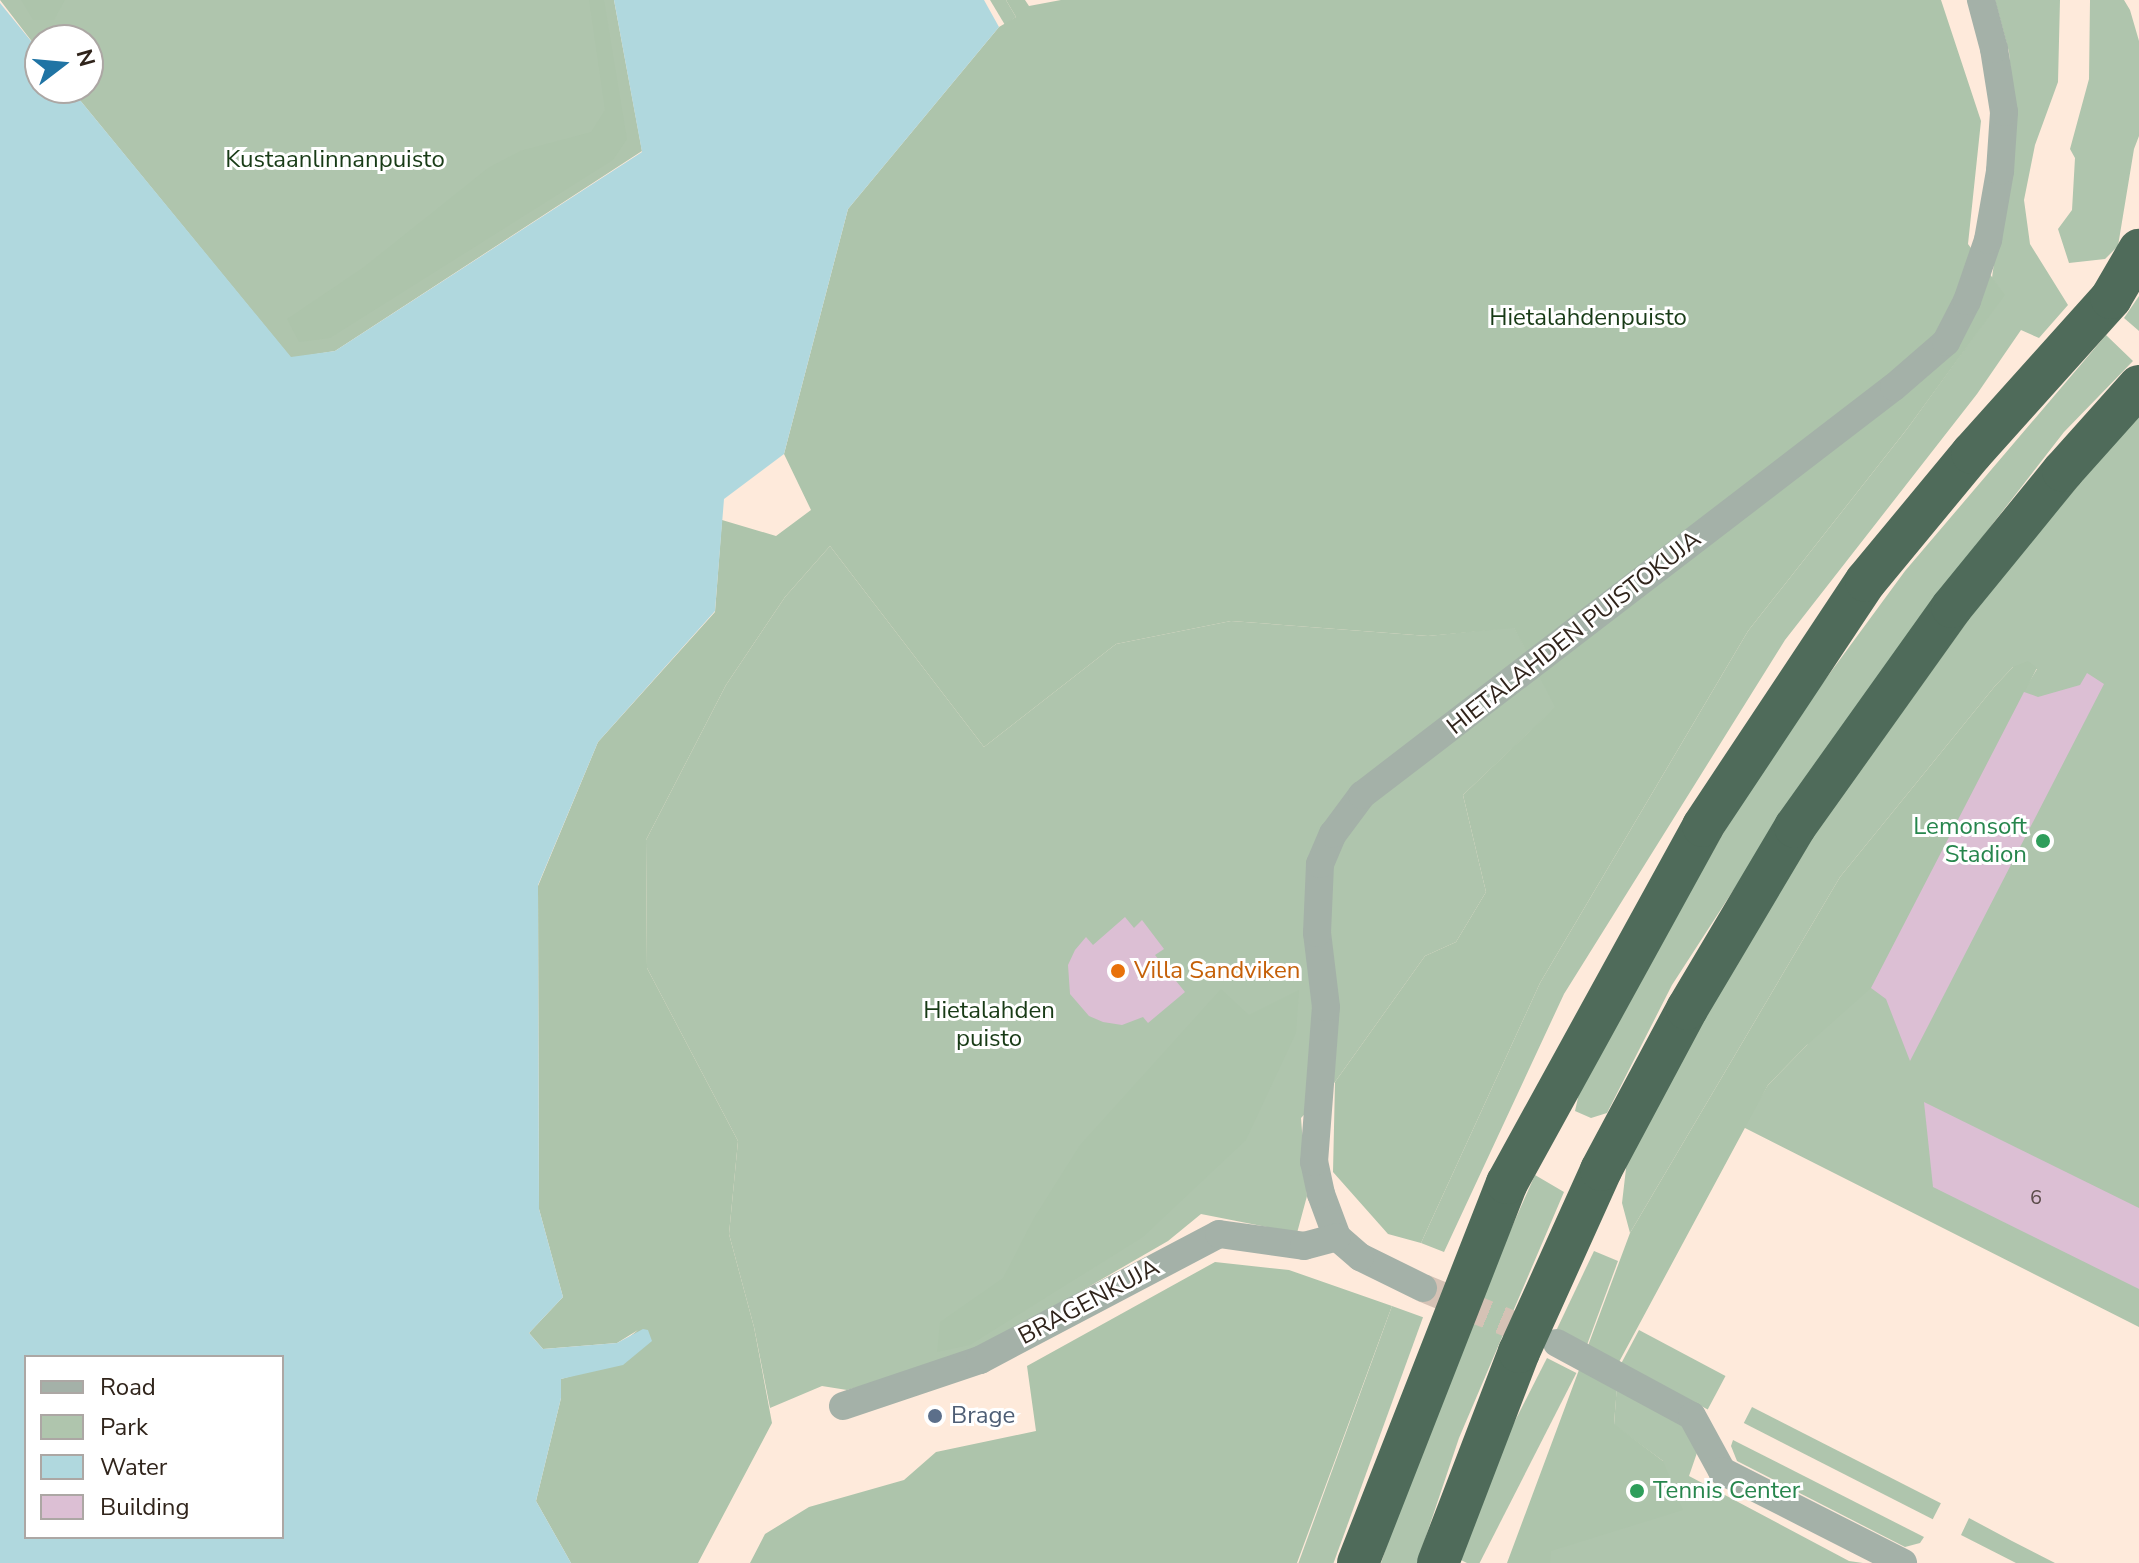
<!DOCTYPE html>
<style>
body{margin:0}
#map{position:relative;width:2139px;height:1563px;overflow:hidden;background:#feeadb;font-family:"Nunito Sans",sans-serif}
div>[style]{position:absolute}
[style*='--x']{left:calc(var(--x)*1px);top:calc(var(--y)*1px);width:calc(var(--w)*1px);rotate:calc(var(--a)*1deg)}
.green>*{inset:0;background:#afc5ad;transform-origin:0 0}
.forest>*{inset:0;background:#adc4ab}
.water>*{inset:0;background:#b0d8de}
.building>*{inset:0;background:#dcbfd4}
.minor-tunnel>*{height:28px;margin-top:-14px;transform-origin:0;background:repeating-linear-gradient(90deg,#d5c2b5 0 28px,transparent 0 42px)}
.minor>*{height:28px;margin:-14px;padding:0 14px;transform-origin:14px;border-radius:14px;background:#a4b1a8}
.highway>*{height:42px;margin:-21px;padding:0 21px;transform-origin:21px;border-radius:21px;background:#4f6b5a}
.dots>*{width:22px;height:22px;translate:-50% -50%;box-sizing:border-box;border:4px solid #fff;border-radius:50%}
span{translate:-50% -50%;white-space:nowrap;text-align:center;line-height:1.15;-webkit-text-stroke:6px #fff;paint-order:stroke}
.number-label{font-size:20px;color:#5b4b49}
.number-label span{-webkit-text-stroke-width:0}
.park-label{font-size:24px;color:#183b16}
.street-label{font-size:24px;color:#30241b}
.leisure-label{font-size:24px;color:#27864d}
.right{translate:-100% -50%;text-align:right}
.left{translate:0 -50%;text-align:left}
.food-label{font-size:24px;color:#c56008}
.service-label{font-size:24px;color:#4e5e75}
.legend{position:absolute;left:24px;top:1355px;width:260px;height:184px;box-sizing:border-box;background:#fff;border:2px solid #aca7a4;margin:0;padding:10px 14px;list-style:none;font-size:24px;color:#30241b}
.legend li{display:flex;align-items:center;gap:16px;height:40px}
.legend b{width:40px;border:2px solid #aca7a4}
.north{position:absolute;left:24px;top:24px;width:80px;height:80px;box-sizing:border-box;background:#fff;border:2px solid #aca7a4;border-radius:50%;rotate:74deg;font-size:22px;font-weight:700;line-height:32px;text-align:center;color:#30241b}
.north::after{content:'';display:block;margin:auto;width:28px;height:36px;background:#2074a4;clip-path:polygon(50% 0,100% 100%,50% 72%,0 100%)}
</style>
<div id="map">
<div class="green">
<div style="clip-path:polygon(0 0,614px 0,642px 151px,335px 351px,291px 358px,70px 88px,88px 88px,88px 40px,40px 40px,40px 52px)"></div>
<div style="clip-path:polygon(990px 0,1006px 0,1016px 17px,1005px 25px)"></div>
<div style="clip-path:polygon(1995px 0,2060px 0,2058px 82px,2035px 145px,2024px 200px,2030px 244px,2068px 305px,2039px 338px,2021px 330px,1977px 394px,1785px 640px,1564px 994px,1444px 1252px,1421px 1243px,1540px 983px,1748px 631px,1907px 429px,2004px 295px,1992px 278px,2014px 110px,2009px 52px)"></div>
<div style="clip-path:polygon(2090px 0,2124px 0,2130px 10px,2139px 41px,2139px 136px,2134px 149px,2118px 246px,2105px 259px,2069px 263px,2058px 229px,2072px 210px,2075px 158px,2070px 149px,2089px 79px)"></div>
<div style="clip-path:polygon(2139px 296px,2139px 331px,2124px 318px)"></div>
<div style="clip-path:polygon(2106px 335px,2133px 361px,2064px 432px,1929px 606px,1813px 767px,1672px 985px,1607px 1113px,1591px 1118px,1575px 1111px,1584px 1071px,1766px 760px,1905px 571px)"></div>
<div style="clip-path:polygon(2139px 414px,2139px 1327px,1743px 1127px,1768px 1085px,1807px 1045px,2037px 669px,2013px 667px,1995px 686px,1840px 877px,1630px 1233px,1622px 1203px,1627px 1160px,1689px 1039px,1796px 860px,1994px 584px)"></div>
<div style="clip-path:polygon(830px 546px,984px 747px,1116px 644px,1231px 621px,1428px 636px,1514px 627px,1556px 707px,1463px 795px,1486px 892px,1456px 942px,1425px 956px,1335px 1082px,1301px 1118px,1307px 1196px,1297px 1233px,1201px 1214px,1168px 1241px,967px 1357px,847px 1390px,822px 1386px,770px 1408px,754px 1327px,729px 1234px,738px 1141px,647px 968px,646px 840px,726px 685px,785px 597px)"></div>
<div style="clip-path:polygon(1535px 1175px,1564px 1192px,1459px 1438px,1417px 1563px,1381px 1563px,1436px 1398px)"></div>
<div style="clip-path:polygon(1594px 1251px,1618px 1261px,1587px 1345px,1556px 1331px)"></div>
<div style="left:1392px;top:1306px;width:33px;height:274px;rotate:20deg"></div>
<div style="left:1639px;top:1330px;width:98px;height:38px;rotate:28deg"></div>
<div style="left:1547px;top:1358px;width:33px;height:219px;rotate:27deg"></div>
<div style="clip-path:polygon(1617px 1384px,1693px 1430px,1700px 1444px,1689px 1476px,1849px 1561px,1863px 1563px,1533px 1563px,1663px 1461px,1614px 1425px)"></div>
<div style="left:1752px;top:1407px;width:212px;height:18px;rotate:27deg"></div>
<div style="clip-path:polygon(1733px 1440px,1924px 1537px,1920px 1543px,1905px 1547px,1737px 1461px,1731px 1446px)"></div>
<div style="clip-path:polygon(1969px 1518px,2012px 1541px,2055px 1563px,2016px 1563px,1961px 1535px)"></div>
</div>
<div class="forest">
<div style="clip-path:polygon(21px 0,65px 0,54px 20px,33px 20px)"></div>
<div style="clip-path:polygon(589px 0,604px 0,627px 139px,613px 160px,330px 338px,299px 342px,287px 319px,364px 267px,488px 168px,520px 151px,591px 132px,605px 110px)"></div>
<div style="clip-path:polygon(1006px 0,1025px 0,1029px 6px,1061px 0,1941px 0,1981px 121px,1968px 244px,2005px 295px,1907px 429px,1748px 631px,1540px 983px,1421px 1243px,1388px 1234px,1333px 1172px,1335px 1082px,1425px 956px,1456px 942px,1486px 892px,1463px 795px,1555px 707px,1514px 628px,1428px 636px,1231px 621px,1116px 644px,984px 747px,830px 546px,785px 597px,726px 685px,646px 840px,647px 968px,738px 1141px,729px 1234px,754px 1327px,772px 1423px,698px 1563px,571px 1563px,536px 1501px,561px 1398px,561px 1379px,586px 1372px,638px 1330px,617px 1343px,543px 1349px,529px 1333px,563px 1297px,539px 1209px,538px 886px,598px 742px,715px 612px,722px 520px,776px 536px,811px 510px,784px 454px,848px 209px,999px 27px,1016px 17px)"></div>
<div style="clip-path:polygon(2028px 661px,2037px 668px,1871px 988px,1807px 1045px,1768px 1085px,1619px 1362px,1614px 1424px,1663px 1461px,1683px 1510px,1551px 1551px,1550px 1563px,1507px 1563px,1630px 1233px,1840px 877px,1995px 686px,2013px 667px)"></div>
<div style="clip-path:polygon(1221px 989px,1249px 1015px,1299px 990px,1296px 1033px,1246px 1140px,1143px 1237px,970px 1345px,937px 1352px,940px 1322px,1003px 1278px,1034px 1218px,1080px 1145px)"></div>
<div style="clip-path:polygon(1215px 1262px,1289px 1270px,1392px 1306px,1297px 1563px,750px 1563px,765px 1534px,809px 1507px,904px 1480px,936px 1452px,1036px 1431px,1027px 1366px)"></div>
</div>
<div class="water">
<div style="clip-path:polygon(evenodd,614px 0,984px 0,999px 27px,848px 209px,784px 454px,724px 499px,715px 611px,598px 742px,538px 885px,539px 1209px,563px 1297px,529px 1333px,543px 1349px,617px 1343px,643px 1329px,648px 1330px,652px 1341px,623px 1365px,561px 1379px,561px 1398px,536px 1501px,571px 1563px,0 1563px,0 3px,40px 52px,40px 88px,70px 88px,291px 357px,335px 351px,642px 152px,614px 0,26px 1357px,282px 1357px,282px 1537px,26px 1537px,26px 1357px)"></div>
</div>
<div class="building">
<div style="clip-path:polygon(2087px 673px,2104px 684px,1910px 1061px,1886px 999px,1871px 988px,2024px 692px,2038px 697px,2080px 685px)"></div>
<div style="clip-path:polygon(1125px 917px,1134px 928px,1142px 920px,1164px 949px,1155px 955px,1185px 992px,1148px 1023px,1143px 1017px,1122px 1025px,1103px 1022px,1089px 1016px,1070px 994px,1068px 965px,1075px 950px,1086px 937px,1093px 945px)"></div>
<div style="clip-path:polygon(1924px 1102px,2139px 1208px,2139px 1289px,1933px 1187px)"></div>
</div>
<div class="minor-tunnel">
<div style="--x:1423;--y:1288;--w:129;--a:22.4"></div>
</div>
<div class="minor">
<div style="--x:1423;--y:1288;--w:70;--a:-153.8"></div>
<div style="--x:1360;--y:1257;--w:30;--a:-139"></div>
<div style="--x:1337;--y:1237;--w:46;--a:-110.4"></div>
<div style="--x:1321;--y:1194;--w:33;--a:-102"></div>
<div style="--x:1314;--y:1162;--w:155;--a:-85.6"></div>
<div style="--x:1326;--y:1007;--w:75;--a:-96.9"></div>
<div style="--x:1317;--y:933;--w:69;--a:-87.5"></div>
<div style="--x:1320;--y:864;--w:33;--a:-67"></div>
<div style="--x:1333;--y:834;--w:49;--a:-53.4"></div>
<div style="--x:1362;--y:795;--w:670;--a:-37.49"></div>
<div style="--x:1894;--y:387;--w:69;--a:-40.9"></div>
<div style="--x:1946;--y:342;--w:46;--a:-62.9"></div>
<div style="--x:1967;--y:301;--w:65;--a:-71"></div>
<div style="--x:1988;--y:240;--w:70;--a:-80.1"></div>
<div style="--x:2000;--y:171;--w:59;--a:-86.1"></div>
<div style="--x:2004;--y:112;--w:64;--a:-99"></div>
<div style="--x:1994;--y:49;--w:51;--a:-104.9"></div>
<div style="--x:1557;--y:1343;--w:153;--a:28.4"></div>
<div style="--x:1692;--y:1416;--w:63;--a:61.4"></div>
<div style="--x:1722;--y:1471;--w:203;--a:26.9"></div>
<div style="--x:843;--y:1406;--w:145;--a:-18.6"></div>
<div style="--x:980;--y:1360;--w:270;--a:-27.8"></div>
<div style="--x:1219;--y:1234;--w:86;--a:8"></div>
<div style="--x:1304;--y:1246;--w:34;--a:-15"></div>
</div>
<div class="highway">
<div style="--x:1358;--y:1563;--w:408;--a:-68.6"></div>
<div style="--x:1507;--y:1183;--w:407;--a:-61.2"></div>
<div style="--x:1703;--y:826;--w:294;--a:-56.4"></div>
<div style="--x:1866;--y:581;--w:166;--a:-50.4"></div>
<div style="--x:1972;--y:453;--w:208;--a:-48.1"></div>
<div style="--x:2111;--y:298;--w:56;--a:-59.7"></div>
<div style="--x:1438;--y:1563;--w:226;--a:-69"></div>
<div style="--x:1519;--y:1352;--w:200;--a:-65.7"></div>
<div style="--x:1601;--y:1170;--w:183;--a:-61.9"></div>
<div style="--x:1687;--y:1009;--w:212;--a:-59.3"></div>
<div style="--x:1795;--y:827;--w:270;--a:-54.5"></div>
<div style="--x:1952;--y:607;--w:176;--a:-50.8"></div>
<div style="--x:2063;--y:471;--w:114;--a:-48.2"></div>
</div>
<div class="dots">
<div style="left:2043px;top:841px;background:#2e9e5b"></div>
<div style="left:1118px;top:971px;background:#e8710a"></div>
<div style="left:935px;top:1416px;background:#5c6f8a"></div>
<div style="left:1637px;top:1491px;background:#2e9e5b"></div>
</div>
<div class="number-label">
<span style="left:2036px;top:1197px">6</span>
</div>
<div class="park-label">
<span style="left:335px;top:160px">Kustaanlinnanpuisto</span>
<span style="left:1588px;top:318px">Hietalahdenpuisto</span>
<span style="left:989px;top:1025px">Hietalahden<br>puisto</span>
</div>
<div class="street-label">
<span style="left:1574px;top:633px;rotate:-38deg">HIETALAHDEN PUISTOKUJA</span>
<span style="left:1089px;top:1302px;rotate:-28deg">BRAGENKUJA</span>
</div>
<div class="leisure-label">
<span class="right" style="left:2027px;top:841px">Lemonsoft<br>Stadion</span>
<span class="left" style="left:1653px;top:1491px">Tennis Center</span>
</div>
<div class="food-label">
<span class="left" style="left:1134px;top:971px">Villa Sandviken</span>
</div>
<div class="service-label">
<span class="left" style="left:951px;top:1416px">Brage</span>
</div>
<ul class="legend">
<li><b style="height:10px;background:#a4b1a8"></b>Road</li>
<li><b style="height:22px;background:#afc5ad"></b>Park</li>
<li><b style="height:22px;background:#b0d8de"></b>Water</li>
<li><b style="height:22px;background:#dcbfd4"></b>Building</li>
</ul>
<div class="north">N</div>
</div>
